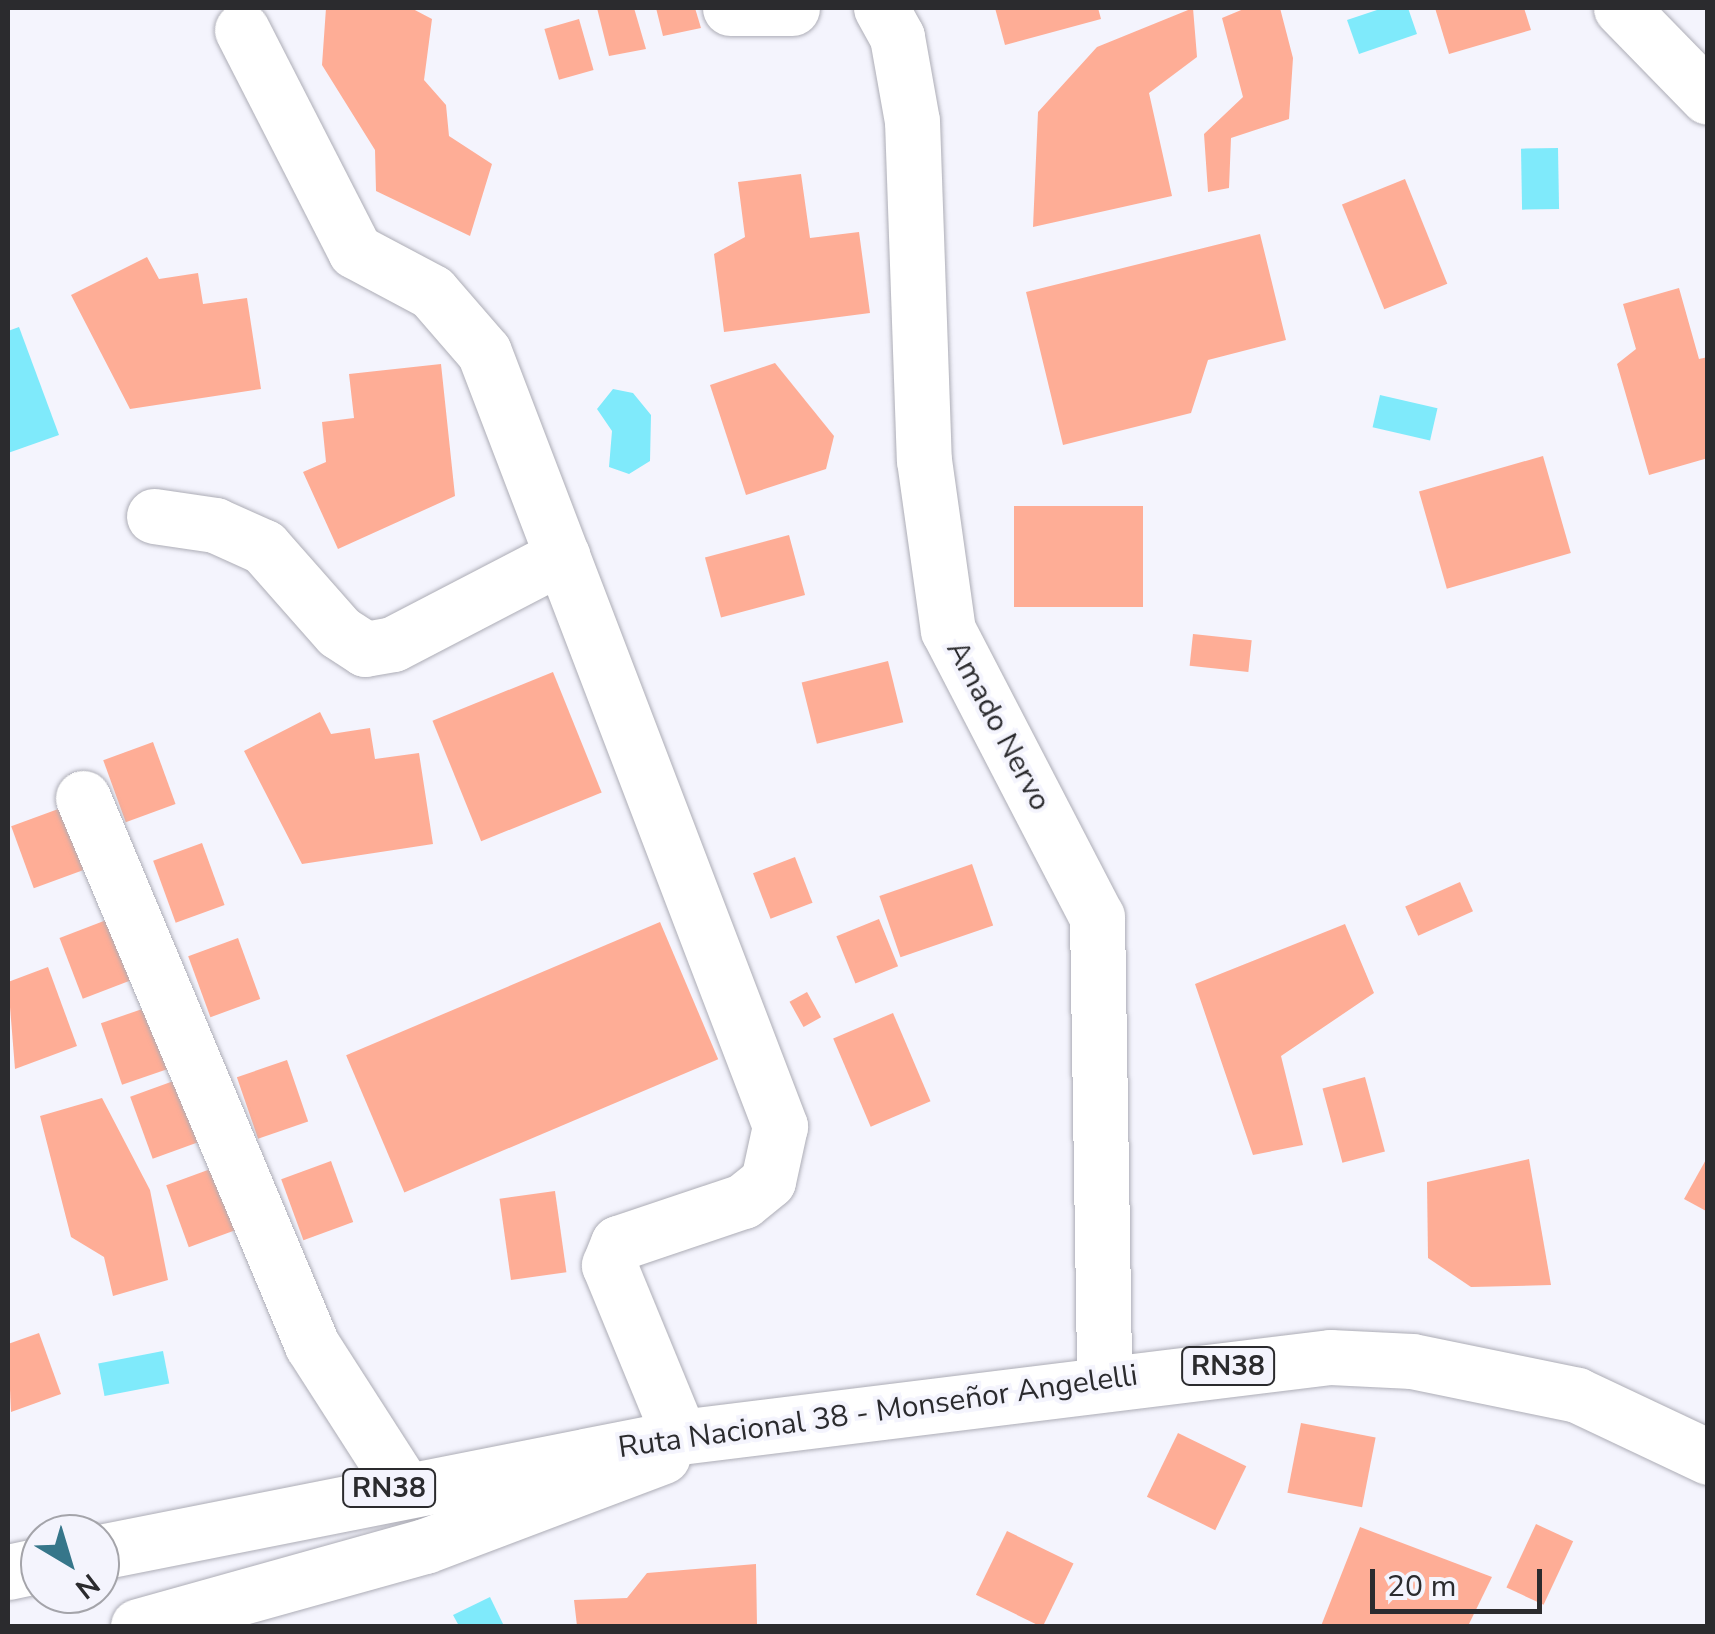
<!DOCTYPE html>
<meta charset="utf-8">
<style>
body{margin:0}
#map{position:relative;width:1715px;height:1634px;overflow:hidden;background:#f4f4fd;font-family:"Nunito Sans",sans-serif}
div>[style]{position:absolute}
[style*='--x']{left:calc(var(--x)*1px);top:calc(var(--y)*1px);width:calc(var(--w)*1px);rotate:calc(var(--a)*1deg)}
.water>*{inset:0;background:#7feafb;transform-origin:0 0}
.building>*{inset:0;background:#fead96;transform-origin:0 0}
.roads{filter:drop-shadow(0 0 2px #adadb6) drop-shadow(0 0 2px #adadb6)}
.street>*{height:55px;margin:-27.5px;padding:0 27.5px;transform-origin:27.5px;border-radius:27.5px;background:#fff}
.primary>*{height:55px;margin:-27.5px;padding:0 27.5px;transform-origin:27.5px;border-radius:27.5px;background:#fff}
span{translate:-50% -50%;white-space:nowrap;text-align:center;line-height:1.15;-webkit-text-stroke:8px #f4f4fd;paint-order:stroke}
.shield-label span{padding:2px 8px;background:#f4f4fd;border:2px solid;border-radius:8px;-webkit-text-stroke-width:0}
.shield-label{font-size:28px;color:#2b2b2e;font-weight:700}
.street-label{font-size:30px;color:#2b2b2e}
.frame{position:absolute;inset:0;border:10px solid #2b2b2e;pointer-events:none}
.north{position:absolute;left:20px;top:1514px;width:100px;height:100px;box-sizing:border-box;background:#f4f4fd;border:2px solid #a4a4aa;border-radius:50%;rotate:142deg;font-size:28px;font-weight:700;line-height:40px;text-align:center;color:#2b2b2e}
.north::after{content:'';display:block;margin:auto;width:35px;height:45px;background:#36768a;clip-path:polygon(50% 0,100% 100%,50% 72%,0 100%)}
.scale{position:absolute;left:1370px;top:1569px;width:172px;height:45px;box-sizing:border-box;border:5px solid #2b2b2e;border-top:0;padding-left:12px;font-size:30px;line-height:35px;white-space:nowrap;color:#2b2b2e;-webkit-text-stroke:8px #f4f4fd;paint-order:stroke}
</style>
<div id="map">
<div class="water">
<div style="clip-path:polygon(1383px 8px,1408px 8px,1417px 34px,1359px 54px,1347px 20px)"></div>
<div style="left:1558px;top:148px;width:61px;height:37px;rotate:89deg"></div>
<div style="clip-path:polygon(19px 327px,59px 435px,8px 453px,8px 331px)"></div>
<div style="clip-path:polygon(613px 389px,633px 393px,651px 415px,650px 461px,629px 474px,609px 467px,612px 431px,597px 409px)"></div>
<div style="left:1380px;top:395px;width:59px;height:33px;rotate:13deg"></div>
<div style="left:163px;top:1351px;width:33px;height:66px;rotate:79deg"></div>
<div style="clip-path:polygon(490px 1597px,504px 1626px,459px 1626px,453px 1615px)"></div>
</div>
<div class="building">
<div style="clip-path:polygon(326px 8px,411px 8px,432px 19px,424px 80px,446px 105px,449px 136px,492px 164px,470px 236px,376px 191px,375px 150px,322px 65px)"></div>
<div style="clip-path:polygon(597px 8px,634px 8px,646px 49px,609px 56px)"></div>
<div style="clip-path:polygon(656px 8px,695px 8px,701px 28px,663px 36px)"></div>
<div style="clip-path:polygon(995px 8px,1098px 8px,1101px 19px,1005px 45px)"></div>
<div style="clip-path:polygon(1193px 8px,1197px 57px,1149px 93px,1172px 196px,1033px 227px,1038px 112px,1097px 47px)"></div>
<div style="clip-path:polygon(1246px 8px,1280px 8px,1293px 58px,1289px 119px,1231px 138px,1229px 188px,1208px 192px,1204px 134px,1243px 97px,1222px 18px)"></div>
<div style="clip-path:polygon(1435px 8px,1524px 8px,1531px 30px,1449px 54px)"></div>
<div style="left:579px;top:19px;width:53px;height:36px;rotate:74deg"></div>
<div style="clip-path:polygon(801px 174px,810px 238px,859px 232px,870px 313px,724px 332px,714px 254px,745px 237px,738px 182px)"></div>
<div style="left:1405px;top:179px;width:113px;height:68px;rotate:68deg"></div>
<div style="clip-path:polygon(1260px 234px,1286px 340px,1208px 360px,1191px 413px,1063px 445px,1026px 292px)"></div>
<div style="clip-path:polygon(147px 257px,159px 279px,198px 273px,203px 304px,247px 298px,261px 389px,130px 409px,71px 295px)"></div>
<div style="clip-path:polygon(1679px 288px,1699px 359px,1708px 357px,1708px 458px,1649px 475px,1617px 364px,1636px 349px,1623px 304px)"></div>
<div style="clip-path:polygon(775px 363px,834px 436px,826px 469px,746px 495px,710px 385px)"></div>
<div style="clip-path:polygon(441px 364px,455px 496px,338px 549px,303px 472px,326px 462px,322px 422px,354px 418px,349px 374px)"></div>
<div style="left:1543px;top:456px;width:101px;height:129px;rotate:74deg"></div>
<div style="left:1014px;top:506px;width:129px;height:101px"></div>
<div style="left:789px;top:535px;width:62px;height:87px;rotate:75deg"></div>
<div style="left:1193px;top:634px;width:59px;height:32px;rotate:6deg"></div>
<div style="left:888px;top:661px;width:63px;height:89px;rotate:76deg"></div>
<div style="left:553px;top:672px;width:130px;height:130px;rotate:68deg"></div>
<div style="clip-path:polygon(320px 712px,331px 734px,370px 728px,375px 759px,419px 753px,433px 844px,302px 864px,244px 751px)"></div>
<div style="left:153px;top:742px;width:66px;height:53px;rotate:70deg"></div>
<div style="left:61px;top:808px;width:66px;height:53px;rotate:70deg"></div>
<div style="left:202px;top:843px;width:66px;height:52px;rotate:70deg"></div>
<div style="left:795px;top:857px;width:49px;height:45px;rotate:69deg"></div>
<div style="left:972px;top:864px;width:65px;height:98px;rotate:71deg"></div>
<div style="left:1460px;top:882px;width:32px;height:60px;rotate:66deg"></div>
<div style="left:109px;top:919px;width:65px;height:53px;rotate:69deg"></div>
<div style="left:879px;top:919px;width:51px;height:46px;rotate:68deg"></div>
<div style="left:660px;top:922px;width:149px;height:341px;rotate:67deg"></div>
<div style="clip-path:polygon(1345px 924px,1374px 993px,1281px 1056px,1303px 1145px,1253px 1155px,1195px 984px)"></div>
<div style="left:238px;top:938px;width:65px;height:53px;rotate:70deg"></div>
<div style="clip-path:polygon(48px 967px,77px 1046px,15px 1069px,8px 982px)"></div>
<div style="left:807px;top:992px;width:29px;height:20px;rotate:61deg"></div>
<div style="left:151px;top:1006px;width:65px;height:53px;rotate:71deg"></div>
<div style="left:893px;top:1013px;width:96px;height:65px;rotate:67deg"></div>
<div style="left:287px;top:1060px;width:65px;height:53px;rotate:71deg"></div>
<div style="left:1365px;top:1077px;width:77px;height:44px;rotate:75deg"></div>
<div style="left:179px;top:1079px;width:66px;height:52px;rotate:70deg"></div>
<div style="clip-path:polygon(102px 1098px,150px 1190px,168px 1280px,113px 1296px,104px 1257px,71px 1237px,40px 1116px)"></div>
<div style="clip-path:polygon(1708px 1156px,1708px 1212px,1684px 1199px)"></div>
<div style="clip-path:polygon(1529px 1159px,1551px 1285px,1471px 1287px,1428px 1258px,1427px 1182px)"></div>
<div style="left:331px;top:1161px;width:65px;height:53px;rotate:70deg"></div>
<div style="left:216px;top:1167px;width:66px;height:53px;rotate:70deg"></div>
<div style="left:555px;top:1191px;width:82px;height:56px;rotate:82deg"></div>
<div style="clip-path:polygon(39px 1333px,61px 1394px,11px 1412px,8px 1344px)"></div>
<div style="left:1301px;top:1423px;width:76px;height:71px;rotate:11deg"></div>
<div style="left:1178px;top:1433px;width:76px;height:71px;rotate:26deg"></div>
<div style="left:1536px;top:1524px;width:41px;height:70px;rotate:25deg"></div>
<div style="clip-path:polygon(1360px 1527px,1492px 1577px,1468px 1626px,1321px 1626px)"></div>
<div style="left:1007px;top:1531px;width:74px;height:71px;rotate:26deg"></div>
<div style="clip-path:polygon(756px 1564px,757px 1626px,577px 1626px,574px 1600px,627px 1598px,647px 1573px)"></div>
</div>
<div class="roads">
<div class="street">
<div style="--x:730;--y:8;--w:62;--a:0"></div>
<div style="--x:881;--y:8;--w:33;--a:61"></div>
<div style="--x:897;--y:37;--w:85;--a:79.9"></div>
<div style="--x:912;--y:121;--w:339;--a:88"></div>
<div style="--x:924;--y:460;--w:172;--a:82"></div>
<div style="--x:948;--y:630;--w:323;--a:62.6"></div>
<div style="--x:1097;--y:917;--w:463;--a:89.1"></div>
<div style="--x:1621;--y:8;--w:124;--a:45.7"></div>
<div style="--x:242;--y:30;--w:248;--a:62.9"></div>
<div style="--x:355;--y:251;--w:87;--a:28"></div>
<div style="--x:432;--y:292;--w:79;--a:49.1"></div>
<div style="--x:484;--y:352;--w:829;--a:69.07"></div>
<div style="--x:780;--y:1126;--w:56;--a:102.3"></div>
<div style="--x:768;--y:1181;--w:32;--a:141"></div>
<div style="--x:743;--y:1201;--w:132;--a:161.4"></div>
<div style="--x:618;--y:1243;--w:24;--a:112"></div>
<div style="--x:609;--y:1265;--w:186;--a:67.6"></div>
<div style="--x:154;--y:516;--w:62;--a:8.4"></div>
<div style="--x:215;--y:525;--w:54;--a:24.2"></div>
<div style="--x:264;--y:547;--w:113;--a:48.6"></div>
<div style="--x:339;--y:632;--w:31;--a:33"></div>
<div style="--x:365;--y:649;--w:28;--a:-10"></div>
<div style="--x:393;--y:644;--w:191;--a:-27.5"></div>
<div style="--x:83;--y:798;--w:593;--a:67.28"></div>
<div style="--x:312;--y:1345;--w:166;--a:57.3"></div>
<div style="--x:138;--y:1626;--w:298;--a:-15.6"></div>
<div style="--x:425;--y:1546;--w:254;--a:-20.7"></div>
</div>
<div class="primary">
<div style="--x:100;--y:1552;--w:591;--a:-11.21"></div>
<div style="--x:680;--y:1437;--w:655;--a:-7.02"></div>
<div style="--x:1330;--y:1357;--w:82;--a:2.8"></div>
<div style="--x:1412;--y:1361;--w:168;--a:11.6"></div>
<div style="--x:1577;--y:1395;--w:145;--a:25.3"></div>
<div style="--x:8;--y:1572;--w:33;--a:-12"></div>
</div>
</div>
<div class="shield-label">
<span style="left:1228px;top:1366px">RN38</span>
<span style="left:389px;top:1488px">RN38</span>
</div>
<div class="street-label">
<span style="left:998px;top:726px;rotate:62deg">Amado Nervo</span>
<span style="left:878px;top:1412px;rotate:-8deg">Ruta Nacional 38 - Monseñor Angelelli</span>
</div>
<div class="frame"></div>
<div class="north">N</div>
<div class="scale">20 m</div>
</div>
